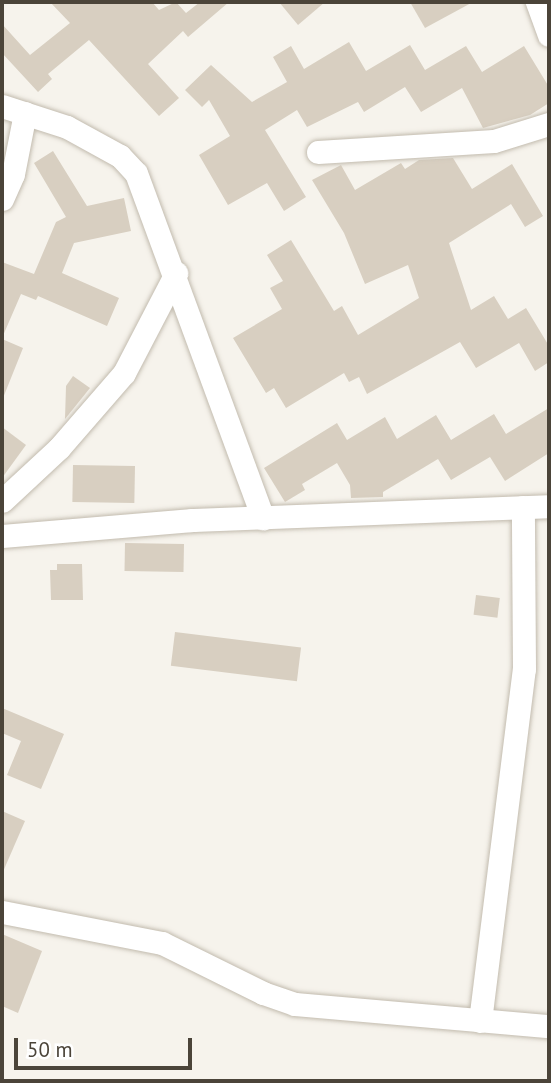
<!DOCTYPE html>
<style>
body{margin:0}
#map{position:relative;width:551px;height:1083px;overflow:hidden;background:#f6f3ec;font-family:"PT Sans",sans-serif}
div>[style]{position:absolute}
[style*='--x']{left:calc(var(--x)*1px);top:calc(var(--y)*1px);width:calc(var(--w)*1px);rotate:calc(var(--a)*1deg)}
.building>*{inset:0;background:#d8cfc1;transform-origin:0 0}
.roads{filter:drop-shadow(0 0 2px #c2bbae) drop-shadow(0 0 2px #c2bbae)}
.minor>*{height:23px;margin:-11.5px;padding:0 11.5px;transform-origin:11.5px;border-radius:11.5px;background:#fff}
span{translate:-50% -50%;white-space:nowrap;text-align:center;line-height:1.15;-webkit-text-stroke:5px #fff;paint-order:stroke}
.frame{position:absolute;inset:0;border:4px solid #4b4439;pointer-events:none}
.scale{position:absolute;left:14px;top:1038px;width:178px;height:32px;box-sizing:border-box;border:4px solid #4b4439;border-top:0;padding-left:9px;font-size:21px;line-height:24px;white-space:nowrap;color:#4b4439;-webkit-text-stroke:5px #fff;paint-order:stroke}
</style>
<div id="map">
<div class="building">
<div style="clip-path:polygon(50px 2px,152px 2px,159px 10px,176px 2px,186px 13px,200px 2px,229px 2px,188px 37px,183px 31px,148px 64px,179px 98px,159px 116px,89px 40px,48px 74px,52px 79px,38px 92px,2px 53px,2px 24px,30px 55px,70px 23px)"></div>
<div style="clip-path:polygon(279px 2px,325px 2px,298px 25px)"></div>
<div style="clip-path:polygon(410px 2px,473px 2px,425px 28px)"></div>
<div style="clip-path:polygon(349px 42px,366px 71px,410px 45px,425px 70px,466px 46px,482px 72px,524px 46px,549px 87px,549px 103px,530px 115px,483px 128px,462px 88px,421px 112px,405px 87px,364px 112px,358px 102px,307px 127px,297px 110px,265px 130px,306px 197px,284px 211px,267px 183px,228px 205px,199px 155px,230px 136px,209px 100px,202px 107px,185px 90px,211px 65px,252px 102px,287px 82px,273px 57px,291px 46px,304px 69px)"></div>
<div style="clip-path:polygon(53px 151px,87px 206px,124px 198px,131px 231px,74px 243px,62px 273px,119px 298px,107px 326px,38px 296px,36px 300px,21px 294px,2px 338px,2px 262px,34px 274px,56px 222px,66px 217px,34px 163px)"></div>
<div style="clip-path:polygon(453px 158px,472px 189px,512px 164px,543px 216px,525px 227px,511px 204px,449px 243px,471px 310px,494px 296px,508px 319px,526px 308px,549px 346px,549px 362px,535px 371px,519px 343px,476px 368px,460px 342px,367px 394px,359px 377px,349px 382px,344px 373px,286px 408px,274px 388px,266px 393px,233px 338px,282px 309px,270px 288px,283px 281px,267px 255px,291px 240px,334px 311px,342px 306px,358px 335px,419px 298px,408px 265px,365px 284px,344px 233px,312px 180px,341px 165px,355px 190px,401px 163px,405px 169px,419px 160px)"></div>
<div style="clip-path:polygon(2px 339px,23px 348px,3px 398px,2px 398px)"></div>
<div style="clip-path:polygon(73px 376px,90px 388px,65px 419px,66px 386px)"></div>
<div style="clip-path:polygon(549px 408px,549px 453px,505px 481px,490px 457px,451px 480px,438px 459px,383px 492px,383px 497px,351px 498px,350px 485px,337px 463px,302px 484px,305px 490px,285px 502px,264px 468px,337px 423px,347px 440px,385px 417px,397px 439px,436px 415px,451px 440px,494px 414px,506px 434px)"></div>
<div style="clip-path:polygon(2px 427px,26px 445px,2px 478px)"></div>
<div style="left:73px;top:465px;width:62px;height:37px;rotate:1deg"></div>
<div style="left:125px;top:543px;width:59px;height:28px;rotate:1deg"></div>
<div style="clip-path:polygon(57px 564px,82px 564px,83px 600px,51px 600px,50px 570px,57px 570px)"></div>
<div style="left:476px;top:595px;width:24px;height:20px;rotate:7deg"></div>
<div style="left:175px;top:632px;width:127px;height:34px;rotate:7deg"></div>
<div style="clip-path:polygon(2px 708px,64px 734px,41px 789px,7px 775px,21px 741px,2px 733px)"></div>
<div style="clip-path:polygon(2px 811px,25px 821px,2px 874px)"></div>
<div style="clip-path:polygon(2px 934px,42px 951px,18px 1013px,2px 1006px)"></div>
</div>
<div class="roads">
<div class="minor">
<div style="--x:537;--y:2;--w:35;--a:70"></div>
<div style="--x:2;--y:106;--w:68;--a:17.9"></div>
<div style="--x:67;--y:127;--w:60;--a:28.7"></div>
<div style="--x:120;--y:156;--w:23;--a:47"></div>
<div style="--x:136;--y:173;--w:368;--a:69.8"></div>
<div style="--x:318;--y:152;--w:176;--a:-3.6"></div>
<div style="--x:494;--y:141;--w:58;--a:-17.2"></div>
<div style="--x:2;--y:199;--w:27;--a:-66"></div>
<div style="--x:13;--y:174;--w:62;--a:-78.9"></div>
<div style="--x:2;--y:501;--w:78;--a:-42.9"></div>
<div style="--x:59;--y:448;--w:99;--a:-49.1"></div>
<div style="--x:124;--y:373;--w:113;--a:-62.5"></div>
<div style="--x:2;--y:536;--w:191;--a:-4.8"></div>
<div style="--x:192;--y:520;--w:357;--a:-2.2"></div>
<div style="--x:2;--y:912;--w:163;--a:11"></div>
<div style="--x:162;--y:943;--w:113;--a:26.3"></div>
<div style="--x:263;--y:993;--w:34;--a:19"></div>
<div style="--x:295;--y:1004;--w:255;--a:5"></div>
<div style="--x:480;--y:1021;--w:355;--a:-82.9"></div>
<div style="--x:524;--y:669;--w:162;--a:-90.4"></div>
</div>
</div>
<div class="frame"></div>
<div class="scale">50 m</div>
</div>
